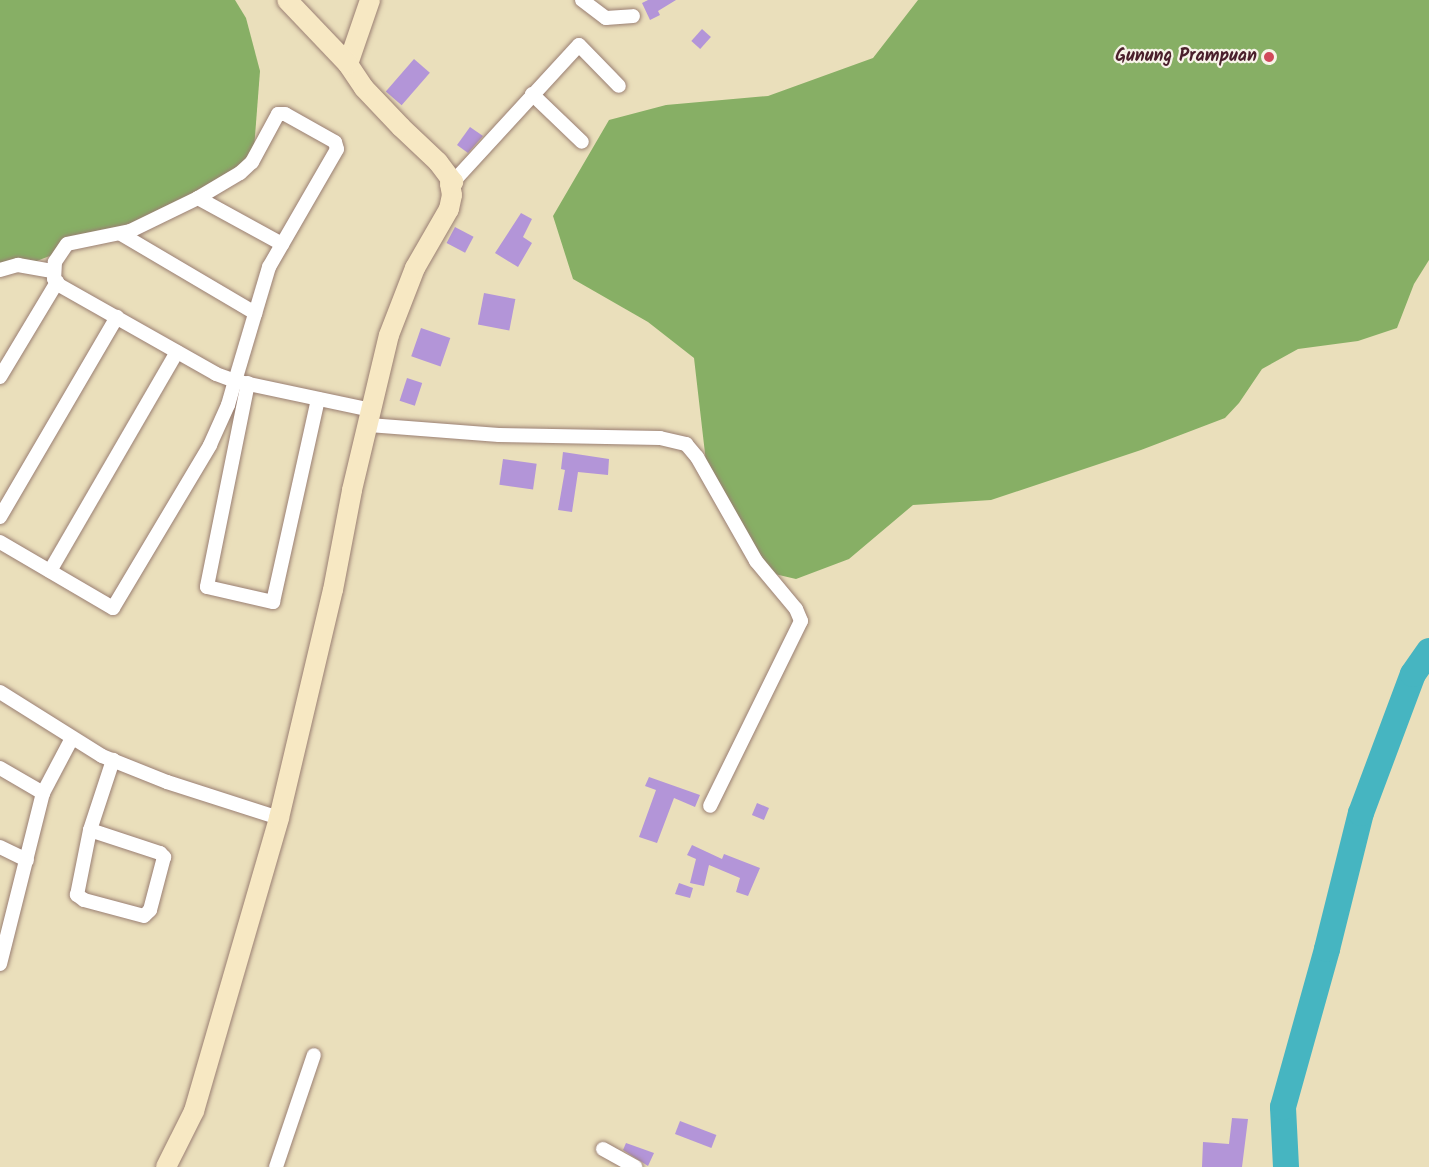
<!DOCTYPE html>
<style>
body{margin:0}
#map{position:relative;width:1429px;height:1167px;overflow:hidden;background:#eadfbb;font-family:Kalam,sans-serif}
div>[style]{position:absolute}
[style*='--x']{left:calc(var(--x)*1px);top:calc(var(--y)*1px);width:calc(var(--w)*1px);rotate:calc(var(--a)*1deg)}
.forest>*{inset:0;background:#87af65}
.river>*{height:26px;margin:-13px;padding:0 13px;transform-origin:13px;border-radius:13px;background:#46b5c1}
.building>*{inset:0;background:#b395d8;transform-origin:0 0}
.roads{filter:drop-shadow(0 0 2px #9a7f73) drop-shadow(0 0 2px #9a7f73)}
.street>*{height:14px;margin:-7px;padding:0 7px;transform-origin:7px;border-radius:7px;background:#fff}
.secondary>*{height:20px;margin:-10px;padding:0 10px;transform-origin:10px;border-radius:10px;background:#f7e8c3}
.dots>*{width:16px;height:16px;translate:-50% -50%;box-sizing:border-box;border:3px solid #f7f3e8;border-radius:50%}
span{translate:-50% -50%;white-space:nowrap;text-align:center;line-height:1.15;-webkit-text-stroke:4.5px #f7f3e8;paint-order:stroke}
.poi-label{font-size:18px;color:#4a1f2b;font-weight:700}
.right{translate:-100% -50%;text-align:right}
</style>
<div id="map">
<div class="forest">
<div style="clip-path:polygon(0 0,235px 0,246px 18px,260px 71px,254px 149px,234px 176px,110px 233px,0 275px)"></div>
<div style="clip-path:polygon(918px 0,1429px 0,1429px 260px,1414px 284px,1397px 328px,1358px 341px,1298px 349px,1262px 369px,1239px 403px,1225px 418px,1141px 450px,991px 500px,913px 505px,849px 559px,796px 579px,766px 572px,706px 462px,694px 358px,648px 322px,573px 279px,553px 216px,609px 120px,666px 105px,768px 96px,873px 58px)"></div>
</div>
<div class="river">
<div style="--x:1286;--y:1167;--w:60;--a:-92.9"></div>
<div style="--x:1283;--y:1107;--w:164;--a:-74.4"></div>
<div style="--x:1327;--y:949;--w:140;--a:-76"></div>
<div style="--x:1361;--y:813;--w:148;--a:-69.5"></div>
<div style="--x:1413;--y:674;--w:28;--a:-55"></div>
</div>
<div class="building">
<div style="clip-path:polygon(648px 0,676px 0,658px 11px,660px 15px,650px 20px,642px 3px)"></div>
<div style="left:702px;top:29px;width:12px;height:16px;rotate:42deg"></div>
<div style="left:414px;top:59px;width:21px;height:43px;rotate:41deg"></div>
<div style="clip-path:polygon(470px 127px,483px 136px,468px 153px,457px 145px)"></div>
<div style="clip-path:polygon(521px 213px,532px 219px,523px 237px,532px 243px,518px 267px,495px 253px)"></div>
<div style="left:455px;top:227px;width:21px;height:18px;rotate:28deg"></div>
<div style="left:484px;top:293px;width:32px;height:32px;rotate:11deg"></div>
<div style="left:421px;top:328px;width:31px;height:30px;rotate:19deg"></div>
<div style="left:407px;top:378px;width:16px;height:24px;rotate:18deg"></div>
<div style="clip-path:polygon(563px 452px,609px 459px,608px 475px,578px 472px,572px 512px,558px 510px,565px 470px,561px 469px)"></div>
<div style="left:503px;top:459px;width:34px;height:26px;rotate:8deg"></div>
<div style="clip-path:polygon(649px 777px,700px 795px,695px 807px,674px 798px,657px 843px,639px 837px,656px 790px,645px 786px)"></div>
<div style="left:757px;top:803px;width:13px;height:13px;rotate:23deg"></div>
<div style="clip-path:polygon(692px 845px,722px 859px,724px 854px,760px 868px,748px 896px,736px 892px,740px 878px,709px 865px,704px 886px,690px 883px,696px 859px,687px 855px)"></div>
<div style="clip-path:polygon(679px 883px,693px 888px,690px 898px,675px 894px)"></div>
<div style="clip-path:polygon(1232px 1118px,1248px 1119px,1242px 1167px,1202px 1167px,1203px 1142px,1229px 1144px)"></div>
<div style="left:680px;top:1121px;width:39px;height:14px;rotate:21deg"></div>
<div style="clip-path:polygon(626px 1143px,654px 1153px,648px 1166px,623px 1150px)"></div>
</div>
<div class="roads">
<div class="street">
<div style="--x:582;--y:0;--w:30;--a:37"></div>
<div style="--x:606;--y:18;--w:27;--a:-4"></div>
<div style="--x:532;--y:94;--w:69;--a:43.8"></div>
<div style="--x:453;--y:182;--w:186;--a:-47.4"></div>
<div style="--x:579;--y:45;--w:57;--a:45.7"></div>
<div style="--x:198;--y:198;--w:96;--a:28.7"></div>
<div style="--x:121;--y:234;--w:156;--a:30.5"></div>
<div style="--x:0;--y:270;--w:19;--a:-16"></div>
<div style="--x:18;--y:265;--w:36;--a:10"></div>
<div style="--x:0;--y:377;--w:111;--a:-59"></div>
<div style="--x:248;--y:383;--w:208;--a:101.4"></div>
<div style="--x:207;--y:587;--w:68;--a:12.8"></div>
<div style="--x:273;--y:602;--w:208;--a:-77.5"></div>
<div style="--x:369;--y:425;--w:130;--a:4.4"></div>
<div style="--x:499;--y:435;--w:161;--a:1.1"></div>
<div style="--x:660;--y:438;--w:27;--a:13"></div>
<div style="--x:686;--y:444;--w:17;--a:50"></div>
<div style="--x:697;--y:457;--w:120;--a:60.4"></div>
<div style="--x:756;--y:561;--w:62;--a:50.2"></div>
<div style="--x:796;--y:609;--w:13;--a:67"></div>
<div style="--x:801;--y:621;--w:206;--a:116.2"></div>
<div style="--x:0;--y:517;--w:232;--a:-59.7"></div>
<div style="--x:0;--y:542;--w:131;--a:30.3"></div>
<div style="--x:113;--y:608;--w:190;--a:-59.2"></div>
<div style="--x:210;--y:445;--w:44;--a:-65.8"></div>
<div style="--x:228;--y:405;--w:25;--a:-74"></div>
<div style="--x:235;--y:381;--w:119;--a:-73.4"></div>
<div style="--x:269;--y:267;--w:136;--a:-60"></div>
<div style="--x:337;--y:149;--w:7;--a:-106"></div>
<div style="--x:335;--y:142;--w:57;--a:-150.8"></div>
<div style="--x:285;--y:114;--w:7;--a:180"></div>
<div style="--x:278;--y:114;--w:55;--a:118.4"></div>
<div style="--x:252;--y:162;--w:16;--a:137"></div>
<div style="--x:240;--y:173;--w:49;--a:149.2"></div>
<div style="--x:198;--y:198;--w:76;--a:154.1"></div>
<div style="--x:130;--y:231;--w:64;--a:168.3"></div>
<div style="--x:67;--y:244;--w:22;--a:124"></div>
<div style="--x:55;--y:262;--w:17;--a:93"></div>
<div style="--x:54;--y:279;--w:8;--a:50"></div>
<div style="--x:59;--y:285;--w:180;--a:29.5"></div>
<div style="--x:216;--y:374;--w:20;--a:20"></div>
<div style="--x:235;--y:381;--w:139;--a:12"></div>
<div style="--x:50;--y:571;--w:253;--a:-59.9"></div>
<div style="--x:0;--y:692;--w:120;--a:32.1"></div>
<div style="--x:102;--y:756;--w:70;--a:21.8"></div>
<div style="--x:167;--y:782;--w:118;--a:17.8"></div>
<div style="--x:0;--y:768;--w:50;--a:30.2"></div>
<div style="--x:90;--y:830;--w:74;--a:18.2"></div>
<div style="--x:160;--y:853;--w:6;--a:45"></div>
<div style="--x:164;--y:857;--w:55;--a:104.8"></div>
<div style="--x:150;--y:910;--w:8;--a:135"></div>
<div style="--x:144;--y:916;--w:62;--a:-165.1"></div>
<div style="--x:84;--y:900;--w:9;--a:-144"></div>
<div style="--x:77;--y:895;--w:66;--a:-78.7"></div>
<div style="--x:90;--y:830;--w:74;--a:-71.8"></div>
<div style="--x:0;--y:847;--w:30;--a:26"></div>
<div style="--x:0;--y:964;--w:176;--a:-75.9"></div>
<div style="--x:43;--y:793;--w:62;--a:-62.2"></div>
<div style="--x:603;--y:1149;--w:37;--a:29"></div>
<div style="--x:276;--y:1167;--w:118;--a:-71.3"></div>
</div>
<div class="secondary">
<div style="--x:348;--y:64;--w:68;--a:-71"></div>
<div style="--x:166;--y:1167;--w:63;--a:-63.4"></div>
<div style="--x:194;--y:1111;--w:305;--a:-73.8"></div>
<div style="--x:279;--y:818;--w:234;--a:-76.7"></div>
<div style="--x:333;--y:590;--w:102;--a:-79.2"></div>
<div style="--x:352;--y:490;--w:159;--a:-76.6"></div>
<div style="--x:389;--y:335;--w:72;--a:-68.8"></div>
<div style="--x:415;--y:268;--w:68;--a:-60"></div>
<div style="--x:449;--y:209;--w:14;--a:-78"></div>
<div style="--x:452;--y:195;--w:11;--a:-100"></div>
<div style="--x:450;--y:184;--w:4;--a:-34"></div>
<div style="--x:453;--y:182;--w:25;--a:-127"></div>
<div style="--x:438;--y:162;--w:51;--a:-136.6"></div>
<div style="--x:401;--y:127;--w:54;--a:-133.5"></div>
<div style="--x:364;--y:88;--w:29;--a:-124"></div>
<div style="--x:348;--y:64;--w:88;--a:-133.6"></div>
</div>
</div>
<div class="dots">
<div style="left:1269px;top:57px;background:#d1495b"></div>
</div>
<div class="poi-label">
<span class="right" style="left:1257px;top:57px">Gunung Prampuan</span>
</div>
</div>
